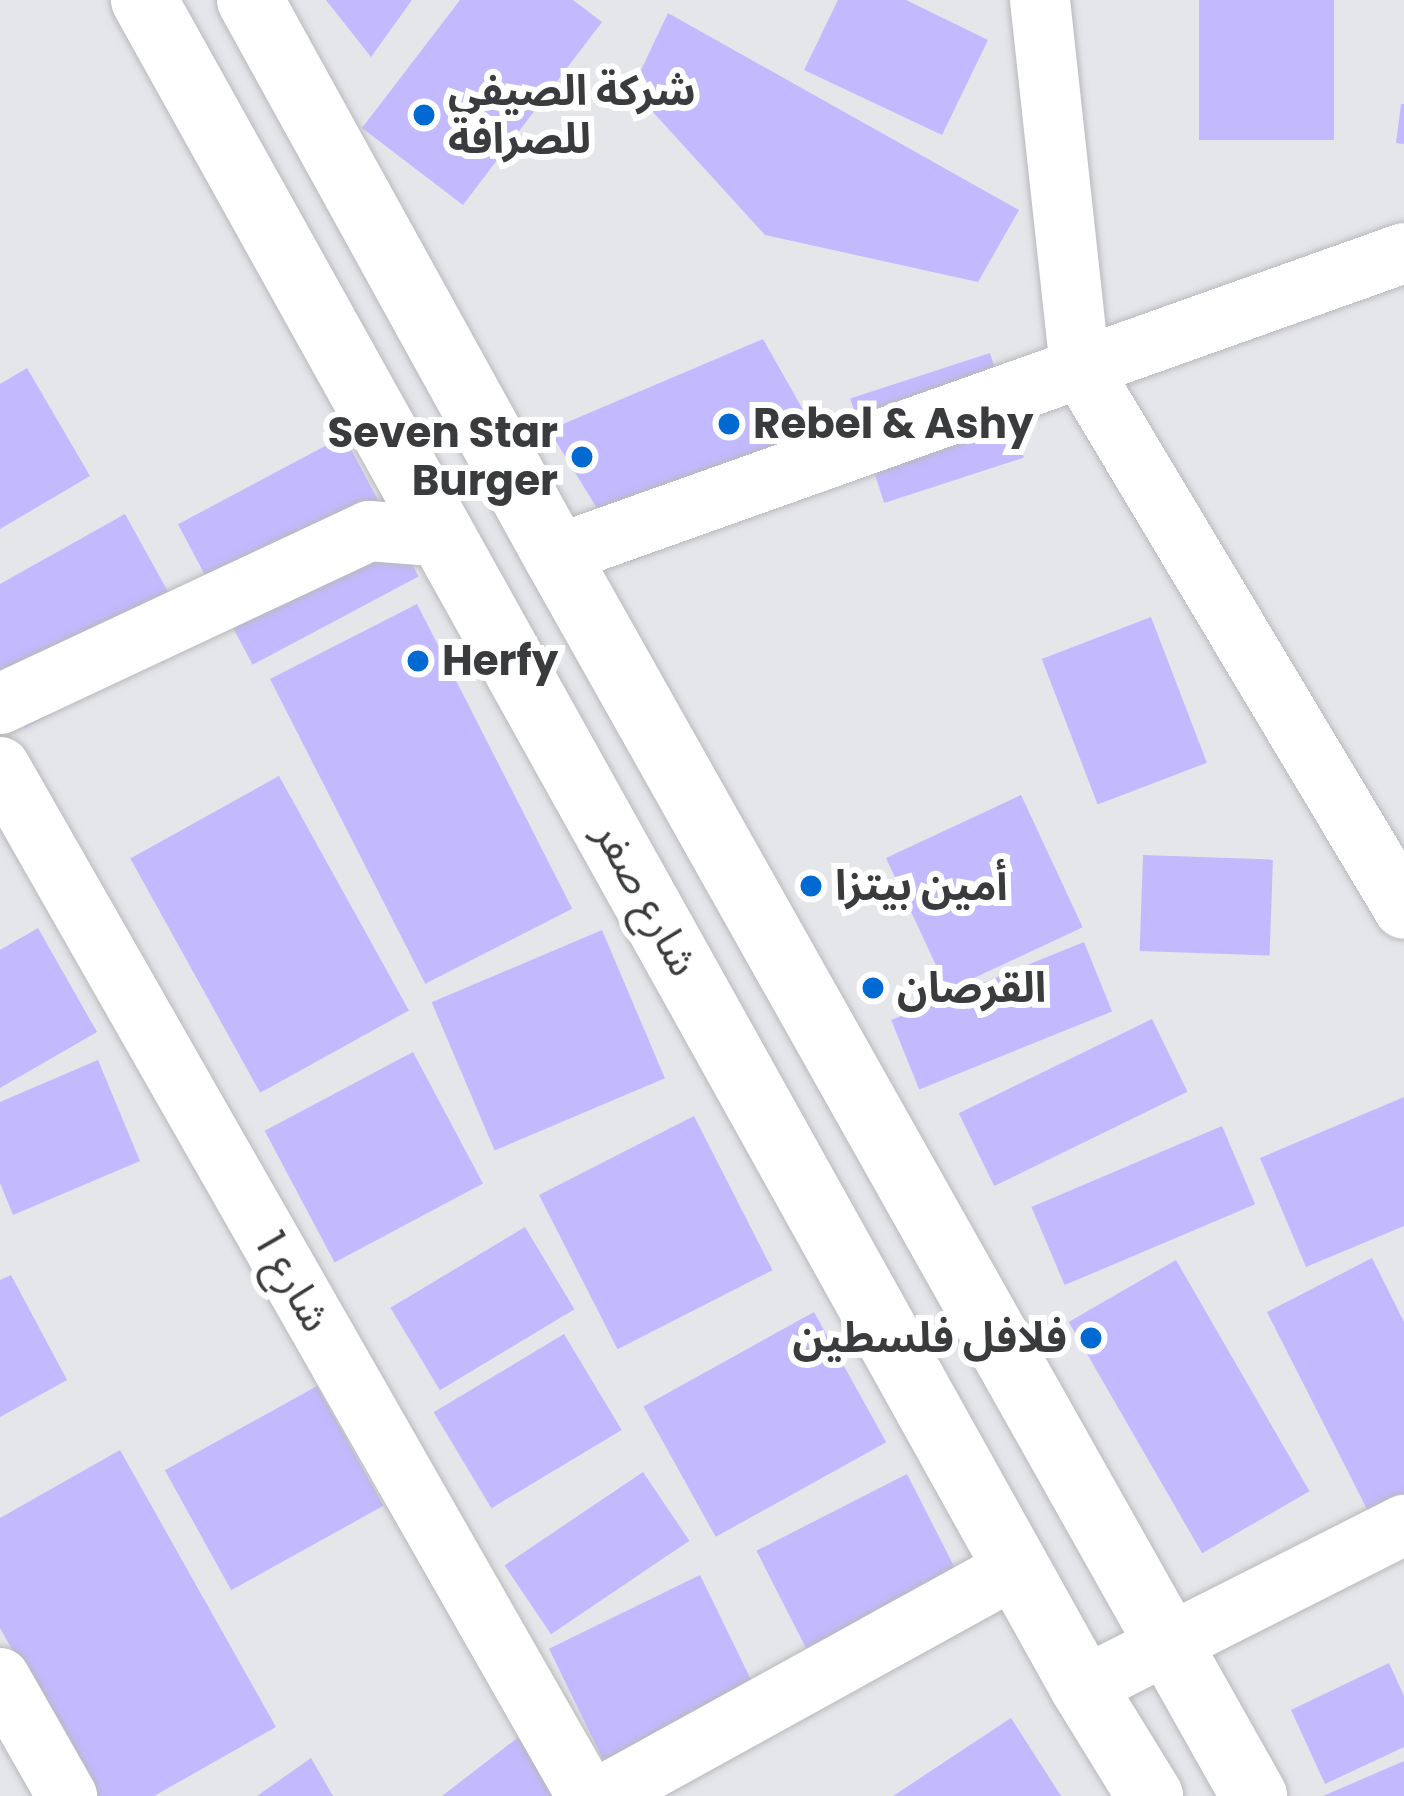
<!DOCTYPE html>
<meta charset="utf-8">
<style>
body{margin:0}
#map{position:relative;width:1404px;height:1796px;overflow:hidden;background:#e5e6ea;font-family:Poppins,"Noto Sans Arabic",sans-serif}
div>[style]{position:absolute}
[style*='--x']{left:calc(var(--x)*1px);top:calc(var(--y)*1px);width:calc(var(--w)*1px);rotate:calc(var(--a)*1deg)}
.building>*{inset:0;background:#c3b9ff;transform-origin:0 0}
.roads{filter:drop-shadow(0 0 3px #b8b9bc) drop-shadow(0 0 3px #b8b9bc)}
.minor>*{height:60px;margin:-30px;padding:0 30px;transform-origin:30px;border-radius:30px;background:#fff}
.tertiary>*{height:66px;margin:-33px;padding:0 33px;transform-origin:33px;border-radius:33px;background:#fff}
.dots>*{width:33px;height:33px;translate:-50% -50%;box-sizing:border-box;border:6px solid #fff;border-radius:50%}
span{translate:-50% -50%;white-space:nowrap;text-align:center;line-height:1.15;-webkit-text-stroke:12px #fff;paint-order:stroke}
.poi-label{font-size:42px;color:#3a3b3c;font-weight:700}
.left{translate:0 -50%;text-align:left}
.right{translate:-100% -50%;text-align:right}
.street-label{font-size:42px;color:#3a3b3c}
</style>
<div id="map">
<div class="building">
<div style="clip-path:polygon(326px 0,412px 0,371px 57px)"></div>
<div style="clip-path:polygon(460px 0,573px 0,602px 22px,463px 205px,362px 128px)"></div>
<div style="clip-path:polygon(838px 0,906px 0,988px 40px,942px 135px,804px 70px)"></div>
<div style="left:1199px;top:0;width:135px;height:140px"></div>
<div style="clip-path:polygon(668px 13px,1019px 210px,978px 282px,765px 235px,632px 89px)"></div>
<div style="clip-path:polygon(1401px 104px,1404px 104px,1404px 144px,1396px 143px)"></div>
<div style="clip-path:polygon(763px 339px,841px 477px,630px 562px,549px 430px)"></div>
<div style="left:990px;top:353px;width:110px;height:147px;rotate:72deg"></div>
<div style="clip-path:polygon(27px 368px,90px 476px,0 529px,0 384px)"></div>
<div style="left:344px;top:436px;width:159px;height:188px;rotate:62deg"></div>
<div style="clip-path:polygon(125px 514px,192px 635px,25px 728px,0 682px,0 584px)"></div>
<div style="left:417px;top:604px;width:342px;height:165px;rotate:63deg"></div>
<div style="left:1151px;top:617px;width:156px;height:117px;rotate:69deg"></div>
<div style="left:279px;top:776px;width:268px;height:170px;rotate:61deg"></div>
<div style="left:1021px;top:795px;width:146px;height:149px;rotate:65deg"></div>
<div style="left:1143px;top:855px;width:130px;height:96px;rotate:2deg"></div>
<div style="clip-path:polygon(38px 928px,97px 1032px,0 1088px,0 950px)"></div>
<div style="left:602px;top:930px;width:161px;height:185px;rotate:67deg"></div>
<div style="left:1084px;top:942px;width:75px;height:208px;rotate:68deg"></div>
<div style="left:1152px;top:1019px;width:81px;height:215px;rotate:64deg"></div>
<div style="left:413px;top:1052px;width:149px;height:168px;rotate:62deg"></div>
<div style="clip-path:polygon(98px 1060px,140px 1161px,13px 1215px,0 1183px,0 1102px)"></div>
<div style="clip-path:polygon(1404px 1097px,1404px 1226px,1306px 1267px,1260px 1158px)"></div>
<div style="left:694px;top:1116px;width:173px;height:174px;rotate:63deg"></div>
<div style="left:1222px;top:1126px;width:85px;height:207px;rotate:67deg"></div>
<div style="left:525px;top:1227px;width:96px;height:157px;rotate:59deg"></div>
<div style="clip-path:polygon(1372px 1258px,1404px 1322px,1404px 1500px,1371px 1517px,1267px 1312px)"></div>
<div style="left:1176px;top:1260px;width:267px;height:124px;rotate:60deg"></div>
<div style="clip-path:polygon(11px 1275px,67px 1380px,0 1417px,0 1280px)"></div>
<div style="left:814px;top:1312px;width:149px;height:195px;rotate:61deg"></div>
<div style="left:564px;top:1334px;width:112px;height:152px;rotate:59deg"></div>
<div style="left:317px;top:1386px;width:137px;height:174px;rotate:61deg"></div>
<div style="clip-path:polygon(120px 1450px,276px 1727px,154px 1796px,94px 1796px,0 1628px,0 1518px)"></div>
<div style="left:643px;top:1472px;width:83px;height:167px;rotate:56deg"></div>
<div style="left:907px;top:1474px;width:119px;height:169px;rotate:63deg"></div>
<div style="left:700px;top:1575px;width:139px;height:168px;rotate:64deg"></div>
<div style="clip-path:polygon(1389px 1663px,1404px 1696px,1404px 1747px,1325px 1784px,1291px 1710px)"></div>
<div style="clip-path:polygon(1011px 1718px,1061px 1796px,893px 1796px)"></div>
<div style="clip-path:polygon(525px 1732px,557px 1796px,442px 1796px)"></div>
<div style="clip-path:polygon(311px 1758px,333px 1796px,257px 1796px)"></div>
<div style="clip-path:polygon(1404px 1761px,1404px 1796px,1323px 1796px)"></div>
</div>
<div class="roads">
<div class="minor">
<div style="--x:1040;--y:0;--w:369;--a:83.8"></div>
<div style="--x:1080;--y:367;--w:631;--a:59.13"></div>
<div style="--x:556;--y:555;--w:900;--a:-19.6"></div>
<div style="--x:0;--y:704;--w:408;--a:-25.1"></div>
<div style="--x:369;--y:531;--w:77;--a:4.5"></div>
<div style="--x:0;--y:767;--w:1185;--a:60.3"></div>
<div style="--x:0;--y:1678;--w:136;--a:60.4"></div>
<div style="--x:1083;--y:1687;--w:360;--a:-26.8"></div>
<div style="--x:602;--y:1796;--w:473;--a:-28.9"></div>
</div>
<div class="tertiary">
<div style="--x:144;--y:0;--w:1931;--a:60.9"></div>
<div style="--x:1083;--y:1687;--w:128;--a:58.4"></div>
<div style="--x:250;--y:0;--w:634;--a:61.13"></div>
<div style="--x:556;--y:555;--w:1424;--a:60.64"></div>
</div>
</div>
<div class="dots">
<div style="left:424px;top:115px;background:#006ad2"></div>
<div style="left:729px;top:424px;background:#006ad2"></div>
<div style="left:582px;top:457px;background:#006ad2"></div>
<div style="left:418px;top:661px;background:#006ad2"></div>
<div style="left:811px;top:886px;background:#006ad2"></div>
<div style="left:873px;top:988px;background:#006ad2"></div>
<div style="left:1091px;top:1338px;background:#006ad2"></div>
</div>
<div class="poi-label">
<span class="left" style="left:448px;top:115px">شركة الصيفي<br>للصرافة</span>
<span class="left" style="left:753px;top:424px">Rebel &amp; Ashy</span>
<span class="right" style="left:558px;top:457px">Seven Star<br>Burger</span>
<span class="left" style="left:442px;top:661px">Herfy</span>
<span class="left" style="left:835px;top:886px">أمين بيتزا</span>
<span class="left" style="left:897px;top:988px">القرصان</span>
<span class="right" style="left:1067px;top:1338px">فلافل فلسطين</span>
</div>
<div class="street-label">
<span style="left:646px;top:899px;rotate:61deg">شارع صفر</span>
<span style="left:293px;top:1282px;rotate:60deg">شارع 1</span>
</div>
</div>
